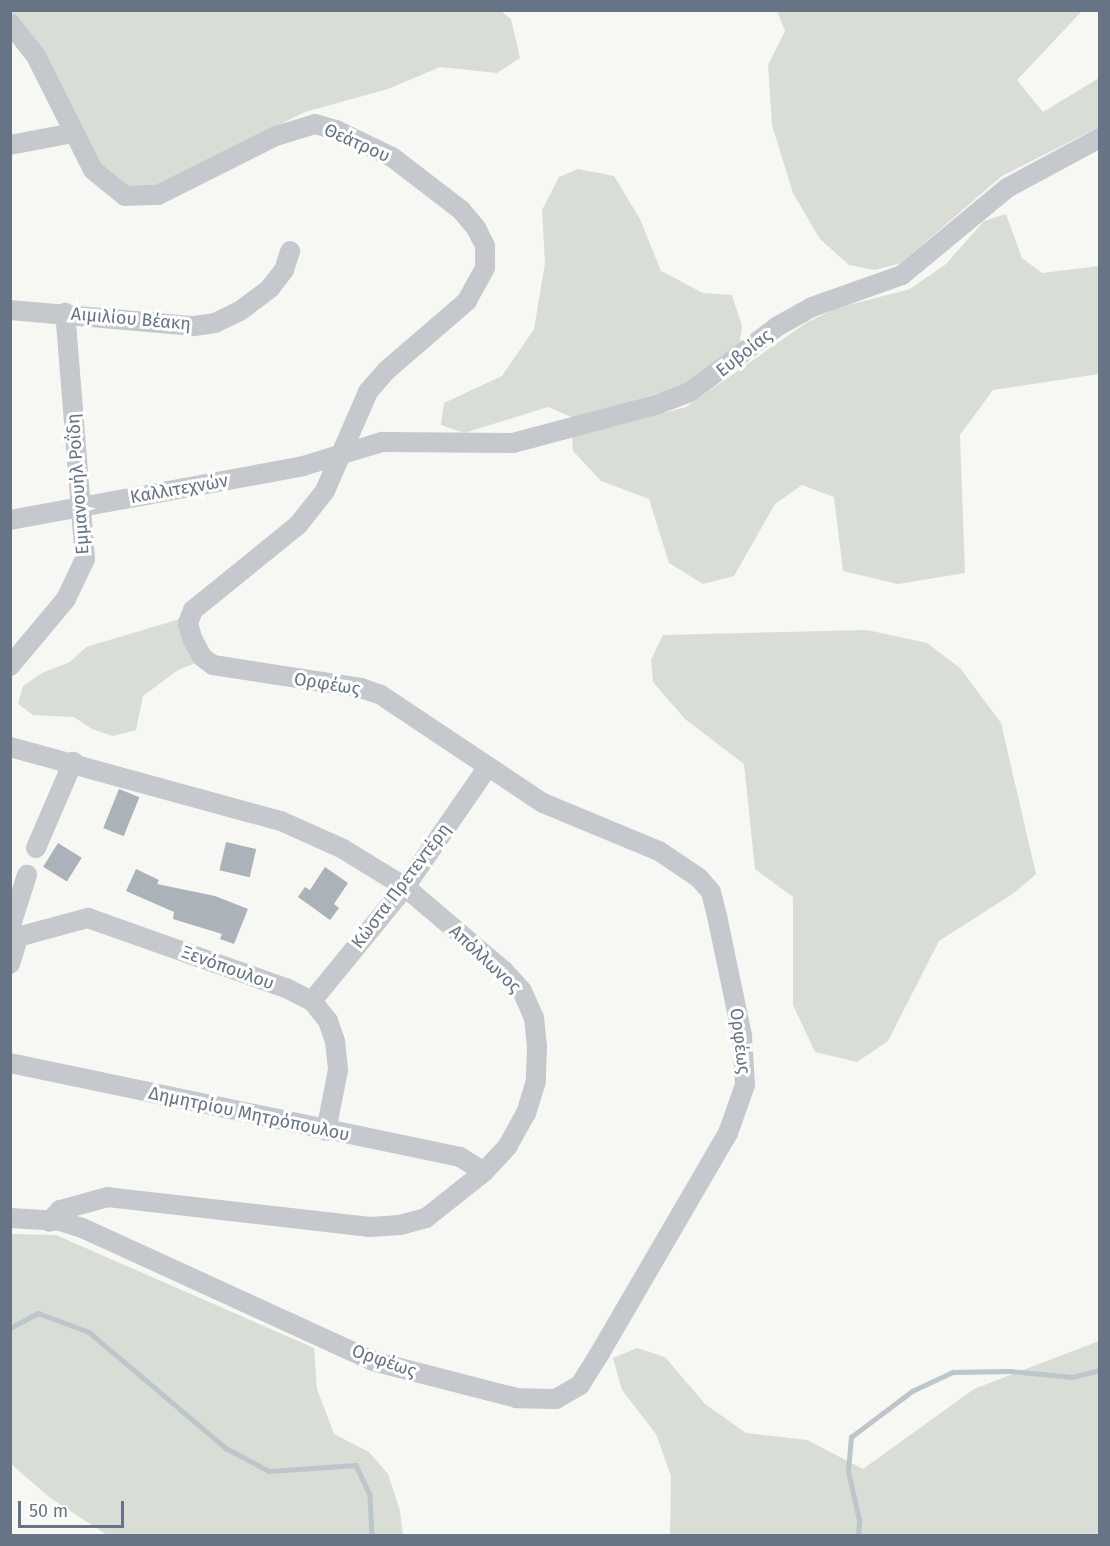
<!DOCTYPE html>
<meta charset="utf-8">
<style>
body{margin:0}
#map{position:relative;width:1110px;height:1546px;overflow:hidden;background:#f7f7f4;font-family:"Fira Sans",sans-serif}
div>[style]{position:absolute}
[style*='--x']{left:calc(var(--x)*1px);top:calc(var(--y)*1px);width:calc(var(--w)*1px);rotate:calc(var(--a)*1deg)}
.green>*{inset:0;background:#d8ded5}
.stream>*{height:4.5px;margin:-2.25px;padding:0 2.25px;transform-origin:2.25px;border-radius:2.25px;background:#bcc6cb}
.building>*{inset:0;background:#acb2b9;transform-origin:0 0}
.minor>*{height:20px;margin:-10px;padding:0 10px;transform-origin:10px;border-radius:10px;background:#c5c8cc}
span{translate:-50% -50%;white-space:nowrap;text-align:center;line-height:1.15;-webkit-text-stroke:6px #fff;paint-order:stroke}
.street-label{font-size:18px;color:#677485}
.frame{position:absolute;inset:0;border:12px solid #677485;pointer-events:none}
.scale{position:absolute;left:18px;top:1501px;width:106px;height:27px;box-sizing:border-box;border:3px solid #677485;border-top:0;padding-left:8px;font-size:18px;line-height:21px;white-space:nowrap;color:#677485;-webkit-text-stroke:4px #fff;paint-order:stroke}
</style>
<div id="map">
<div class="green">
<div style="clip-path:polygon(11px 10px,501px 11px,511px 19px,520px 58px,497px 73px,440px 67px,388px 89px,305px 112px,154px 187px,131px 187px,112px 179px,99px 166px,44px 58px)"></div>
<div style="clip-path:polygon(777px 11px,1082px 11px,1017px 80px,1043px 112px,1099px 78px,1099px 127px,1002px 176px,901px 263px,875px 270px,849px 265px,820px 239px,793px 193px,772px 125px,768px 65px,785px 31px)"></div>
<div style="clip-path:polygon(578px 169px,614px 176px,640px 219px,661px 271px,703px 293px,732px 295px,742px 326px,739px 348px,690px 384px,574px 418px,548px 407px,464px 433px,441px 425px,444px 403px,502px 376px,534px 329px,545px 263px,542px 210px,559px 177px)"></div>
<div style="clip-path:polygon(1006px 214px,1022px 258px,1042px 273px,1099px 266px,1099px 374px,993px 390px,960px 435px,965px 573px,898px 584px,843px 571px,834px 497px,802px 485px,775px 504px,734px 576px,703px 584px,669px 563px,649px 499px,601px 481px,573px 451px,572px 437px,686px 407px,806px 323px,837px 308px,910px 289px,946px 264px,984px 221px)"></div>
<div style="clip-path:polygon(180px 619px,198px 662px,178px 670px,143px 696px,136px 730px,113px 736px,92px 729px,74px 717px,33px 715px,18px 704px,23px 686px,42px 673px,70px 662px,86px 647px)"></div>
<div style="clip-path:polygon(867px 630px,927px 643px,960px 668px,1001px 723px,1036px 874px,1014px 893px,939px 941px,888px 1041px,857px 1062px,815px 1052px,793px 1005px,793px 897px,755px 869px,744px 764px,685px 719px,653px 682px,651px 660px,663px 635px)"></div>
<div style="clip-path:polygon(11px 1234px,56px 1235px,314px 1348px,317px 1389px,334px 1434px,369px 1452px,388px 1474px,400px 1511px,403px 1535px,107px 1535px,49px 1497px,11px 1464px)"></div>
<div style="clip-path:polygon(1099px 1341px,1099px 1536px,670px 1535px,671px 1476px,656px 1434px,622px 1390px,613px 1358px,637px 1348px,665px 1357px,705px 1404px,746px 1433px,807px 1440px,863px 1469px,974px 1389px)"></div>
</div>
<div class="stream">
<div style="--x:10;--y:1328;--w:32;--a:-28"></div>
<div style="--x:38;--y:1313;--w:54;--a:20.4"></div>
<div style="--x:89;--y:1332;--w:180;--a:40.3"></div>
<div style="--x:226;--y:1448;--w:49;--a:28.1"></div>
<div style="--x:269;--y:1471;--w:87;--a:-3.9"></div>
<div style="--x:356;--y:1465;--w:33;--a:65"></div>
<div style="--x:370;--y:1495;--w:41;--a:87.2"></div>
<div style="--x:858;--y:1536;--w:16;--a:-86"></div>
<div style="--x:859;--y:1520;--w:50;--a:-102.7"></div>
<div style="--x:848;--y:1471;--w:34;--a:-85"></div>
<div style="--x:851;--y:1437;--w:76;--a:-37"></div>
<div style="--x:912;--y:1391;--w:45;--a:-24.9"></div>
<div style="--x:953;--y:1372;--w:58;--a:-1"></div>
<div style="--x:1011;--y:1371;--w:61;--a:5.6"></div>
<div style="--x:1072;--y:1377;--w:29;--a:-14"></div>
</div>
<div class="building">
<div style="left:119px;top:789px;width:22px;height:42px;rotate:22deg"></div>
<div style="left:226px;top:842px;width:31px;height:29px;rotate:13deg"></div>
<div style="left:58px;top:843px;width:28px;height:28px;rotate:32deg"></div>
<div style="clip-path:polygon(325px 867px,348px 883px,334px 904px,339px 908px,330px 920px,298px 897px,305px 887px,310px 890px)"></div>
<div style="clip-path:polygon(136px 869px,159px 880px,157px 884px,215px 896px,248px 909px,234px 944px,220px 939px,222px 934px,173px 919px,174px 912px,126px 891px)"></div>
</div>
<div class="minor">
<div style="--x:10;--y:23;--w:42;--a:51.8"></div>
<div style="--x:36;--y:56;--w:127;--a:63.4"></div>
<div style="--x:93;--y:170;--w:41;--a:39.1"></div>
<div style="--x:125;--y:196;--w:33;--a:-2"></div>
<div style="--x:158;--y:195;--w:132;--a:-26.6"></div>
<div style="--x:276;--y:136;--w:41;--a:-17.1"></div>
<div style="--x:315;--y:124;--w:22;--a:16"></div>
<div style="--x:336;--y:130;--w:62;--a:25.7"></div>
<div style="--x:392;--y:157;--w:87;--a:37.5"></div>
<div style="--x:461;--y:210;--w:23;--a:50"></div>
<div style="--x:476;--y:228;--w:20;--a:63"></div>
<div style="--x:485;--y:246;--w:22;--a:90"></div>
<div style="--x:485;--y:268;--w:38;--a:119"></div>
<div style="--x:467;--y:301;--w:107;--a:139.2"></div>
<div style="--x:386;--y:371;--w:28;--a:131"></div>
<div style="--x:368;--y:392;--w:108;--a:113.5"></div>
<div style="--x:325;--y:491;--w:43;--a:128.5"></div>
<div style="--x:298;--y:525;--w:135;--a:141"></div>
<div style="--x:193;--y:610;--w:14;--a:111"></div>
<div style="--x:188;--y:623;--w:16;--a:75"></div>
<div style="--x:192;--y:638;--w:21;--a:62"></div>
<div style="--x:202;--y:657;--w:14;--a:36"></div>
<div style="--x:213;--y:665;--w:150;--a:8.8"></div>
<div style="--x:361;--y:688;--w:21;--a:19"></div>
<div style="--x:381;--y:695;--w:195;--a:33.7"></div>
<div style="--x:543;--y:803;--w:126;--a:22.5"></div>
<div style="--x:659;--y:851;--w:48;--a:34"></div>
<div style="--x:699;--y:878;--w:18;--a:49"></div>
<div style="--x:711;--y:892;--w:25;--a:76"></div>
<div style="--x:717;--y:916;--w:123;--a:78.2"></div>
<div style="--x:742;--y:1036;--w:49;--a:86.5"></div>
<div style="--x:745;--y:1085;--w:51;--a:109.5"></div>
<div style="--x:728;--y:1133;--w:255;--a:120.2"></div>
<div style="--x:600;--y:1353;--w:38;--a:122"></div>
<div style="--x:580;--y:1385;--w:28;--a:150"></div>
<div style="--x:556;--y:1399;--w:39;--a:-179"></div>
<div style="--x:517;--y:1398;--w:149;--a:-165.6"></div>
<div style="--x:373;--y:1361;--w:320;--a:-155.4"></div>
<div style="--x:82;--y:1228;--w:22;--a:-162"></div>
<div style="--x:61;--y:1221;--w:51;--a:-176.6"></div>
<div style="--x:10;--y:145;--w:64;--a:-10.8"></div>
<div style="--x:10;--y:310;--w:185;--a:5"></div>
<div style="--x:194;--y:326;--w:21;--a:-8"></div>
<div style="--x:215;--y:323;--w:28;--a:-26"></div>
<div style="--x:240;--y:311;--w:38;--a:-37"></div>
<div style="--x:270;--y:288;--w:23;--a:-52"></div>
<div style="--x:284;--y:270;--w:20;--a:-72"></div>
<div style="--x:10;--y:520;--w:298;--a:-10.4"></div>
<div style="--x:303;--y:466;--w:83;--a:-16.9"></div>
<div style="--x:382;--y:442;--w:131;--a:0.4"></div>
<div style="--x:513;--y:443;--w:148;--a:-14.9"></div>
<div style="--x:656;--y:405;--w:36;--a:-21"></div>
<div style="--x:690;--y:392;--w:110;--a:-36.9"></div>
<div style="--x:778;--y:326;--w:39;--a:-29"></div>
<div style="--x:812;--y:307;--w:96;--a:-19.6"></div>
<div style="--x:902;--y:275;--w:136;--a:-39.6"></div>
<div style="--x:1007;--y:188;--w:106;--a:-28.3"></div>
<div style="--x:10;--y:666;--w:87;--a:-50.1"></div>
<div style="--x:66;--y:599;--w:44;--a:-64.6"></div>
<div style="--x:85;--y:559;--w:247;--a:-94.6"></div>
<div style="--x:10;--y:747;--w:281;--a:15.3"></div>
<div style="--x:281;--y:821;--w:68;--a:24.3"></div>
<div style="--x:343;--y:849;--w:73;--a:31.5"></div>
<div style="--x:405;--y:887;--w:130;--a:40.3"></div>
<div style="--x:504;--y:971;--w:27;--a:48"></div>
<div style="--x:522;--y:991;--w:30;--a:66"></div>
<div style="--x:534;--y:1018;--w:28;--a:84"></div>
<div style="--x:537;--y:1046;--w:35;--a:92"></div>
<div style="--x:536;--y:1081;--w:34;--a:107"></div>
<div style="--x:526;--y:1113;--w:38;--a:119"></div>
<div style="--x:508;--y:1146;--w:35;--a:133"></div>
<div style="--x:484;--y:1172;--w:74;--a:141.6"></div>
<div style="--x:426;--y:1218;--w:27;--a:165"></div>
<div style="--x:400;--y:1225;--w:30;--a:176"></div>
<div style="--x:370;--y:1227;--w:264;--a:-173.5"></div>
<div style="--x:108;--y:1197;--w:50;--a:164.8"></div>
<div style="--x:60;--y:1210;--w:16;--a:133"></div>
<div style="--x:36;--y:848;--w:94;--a:-66.7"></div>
<div style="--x:10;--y:928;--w:56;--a:-72.2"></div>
<div style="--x:10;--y:939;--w:81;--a:-15.1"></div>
<div style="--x:88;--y:918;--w:210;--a:19.5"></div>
<div style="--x:286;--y:988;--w:29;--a:27"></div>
<div style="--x:312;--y:1001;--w:26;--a:51"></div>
<div style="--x:328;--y:1021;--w:21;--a:71"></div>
<div style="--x:335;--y:1041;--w:29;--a:84"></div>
<div style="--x:338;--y:1070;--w:62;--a:101.1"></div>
<div style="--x:10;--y:964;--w:30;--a:-73"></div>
<div style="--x:312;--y:1001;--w:147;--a:-50.8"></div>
<div style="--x:405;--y:887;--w:145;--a:-55.4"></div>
<div style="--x:10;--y:1063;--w:460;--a:11.8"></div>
<div style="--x:460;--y:1157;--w:28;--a:32"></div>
</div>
<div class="street-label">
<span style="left:357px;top:143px;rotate:24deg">Θεάτρου</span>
<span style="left:131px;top:319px;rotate:5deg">Αιμιλίου Βέακη</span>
<span style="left:744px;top:353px;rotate:-38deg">Ευβοίας</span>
<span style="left:78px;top:484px;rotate:-94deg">Εμμανουήλ Ροΐδη</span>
<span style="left:179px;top:489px;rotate:-10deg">Καλλιτεχνών</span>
<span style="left:327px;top:684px;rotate:9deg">Ορφέως</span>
<span style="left:401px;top:886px;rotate:-53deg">Κώστα Πρετεντέρη</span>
<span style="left:485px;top:959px;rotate:43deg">Απόλλωνος</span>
<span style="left:228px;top:968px;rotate:20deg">Ξενόπουλου</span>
<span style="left:740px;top:1041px;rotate:83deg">Ορφέως</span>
<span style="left:249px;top:1114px;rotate:12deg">Δημητρίου Μητρόπουλου</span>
<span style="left:384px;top:1361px;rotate:19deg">Ορφέως</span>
</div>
<div class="frame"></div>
<div class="scale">50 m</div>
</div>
